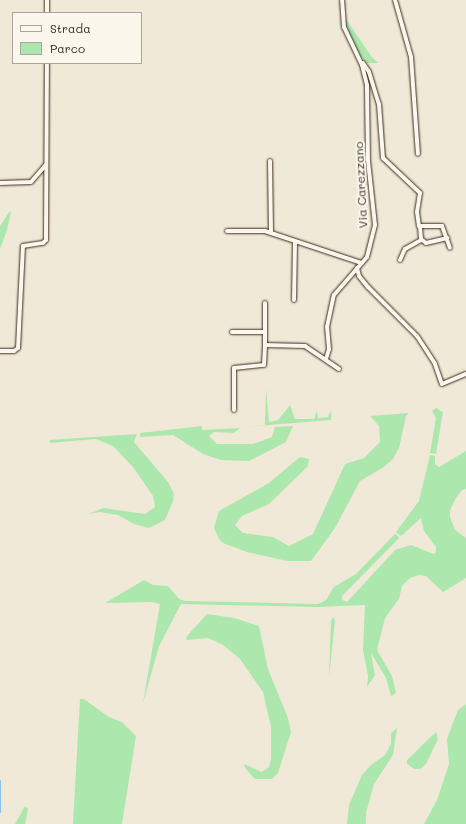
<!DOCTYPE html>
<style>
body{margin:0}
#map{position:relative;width:466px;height:824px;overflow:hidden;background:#f1e9d7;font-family:Mali,sans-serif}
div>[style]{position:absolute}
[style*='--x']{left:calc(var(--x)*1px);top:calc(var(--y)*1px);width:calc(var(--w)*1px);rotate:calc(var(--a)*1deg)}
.green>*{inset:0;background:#ace7ad}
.stream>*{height:1px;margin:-0.5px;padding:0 0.5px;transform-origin:0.5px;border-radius:0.5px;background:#8cc2ea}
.roads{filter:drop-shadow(0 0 1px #3b2a1e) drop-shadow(0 0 1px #3b2a1e)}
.minor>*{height:4px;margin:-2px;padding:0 2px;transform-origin:2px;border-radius:2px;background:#fbf7ec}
span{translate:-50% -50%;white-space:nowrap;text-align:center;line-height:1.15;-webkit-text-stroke:4px #fbf7ec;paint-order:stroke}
.street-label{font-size:12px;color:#3b2a1e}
.legend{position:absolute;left:12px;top:12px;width:130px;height:52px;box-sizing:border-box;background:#fbf7ec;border:1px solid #aea59a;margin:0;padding:5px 7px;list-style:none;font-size:12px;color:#3b2a1e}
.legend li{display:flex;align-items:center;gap:8px;height:20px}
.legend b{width:20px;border:1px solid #aea59a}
</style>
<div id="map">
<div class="green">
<div style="clip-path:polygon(344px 16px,371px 56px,378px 63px,367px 63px,359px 54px,346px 27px)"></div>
<div style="clip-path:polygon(9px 212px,11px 212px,7px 230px,0 249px,0 226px)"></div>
<div style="clip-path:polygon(266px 388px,269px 422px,278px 420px,290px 405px,295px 419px,314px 419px,317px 411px,318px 418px,328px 417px,331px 410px,331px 420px,246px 427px,265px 425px)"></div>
<div style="clip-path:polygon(436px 408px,443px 412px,436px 454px,430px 453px,436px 418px,432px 411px)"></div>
<div style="clip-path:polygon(409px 413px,406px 416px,399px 448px,393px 459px,384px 467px,360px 481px,335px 528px,311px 561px,287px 561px,247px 552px,223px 543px,219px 539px,214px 528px,219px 511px,269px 483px,300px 457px,309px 459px,308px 466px,269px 504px,242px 516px,235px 525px,243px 533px,273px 537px,289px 546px,313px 534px,345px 464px,364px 458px,380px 442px,379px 426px,370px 416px)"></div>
<div style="clip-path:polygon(202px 426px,202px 430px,241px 428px,233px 433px,214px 432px,209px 436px,217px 444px,253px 444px,272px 437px,275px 427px,293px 426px,286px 442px,249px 461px,221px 460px,203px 454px,173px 435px,140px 437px,140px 433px)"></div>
<div style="clip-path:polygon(137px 434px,134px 442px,168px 482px,174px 494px,173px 501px,165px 520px,149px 528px,134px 524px,118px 515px,100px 512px,89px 514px,103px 508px,145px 514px,155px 507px,153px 496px,133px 467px,113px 446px,96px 439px,50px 443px,50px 440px)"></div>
<div style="clip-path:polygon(466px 451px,466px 489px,462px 490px,456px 498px,450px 510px,450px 517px,455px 530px,466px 538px,466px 578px,443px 592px,426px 576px,419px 575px,410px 578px,402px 586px,399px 599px,385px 618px,377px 650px,392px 676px,396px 693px,391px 696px,386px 678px,371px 653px,375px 675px,367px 687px,368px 676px,363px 650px,365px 605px,317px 607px,181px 604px,159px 646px,143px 703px,160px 604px,153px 602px,105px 603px,144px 580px,153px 585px,168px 586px,179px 599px,185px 601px,318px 604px,326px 600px,334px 587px,356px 574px,395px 534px,397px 535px,399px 538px,342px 596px,342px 600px,347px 602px,395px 550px,411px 545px,434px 554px,436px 552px,436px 547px,424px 531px,421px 518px,401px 536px,396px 532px,419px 501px,430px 455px,435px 456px,435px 464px,439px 467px)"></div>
<div style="clip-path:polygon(207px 614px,234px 618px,259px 626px,268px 669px,288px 718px,291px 732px,278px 773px,272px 779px,255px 779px,245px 768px,244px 764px,262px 772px,269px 767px,271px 759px,271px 727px,263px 692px,240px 659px,223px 645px,208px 638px,186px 640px,187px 636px)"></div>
<div style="clip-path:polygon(333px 617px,335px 620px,329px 678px,331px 621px)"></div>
<div style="clip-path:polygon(80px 699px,84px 699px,109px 717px,122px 722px,136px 736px,122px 824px,73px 824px)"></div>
<div style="clip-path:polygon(466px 704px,466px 824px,424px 824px,437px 800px,449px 764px,447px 739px,454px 720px,458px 710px)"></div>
<div style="clip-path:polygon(397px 728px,393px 755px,374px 784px,366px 813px,366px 824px,347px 824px,349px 805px,362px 775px,371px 765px,385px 755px,391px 744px,391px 733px)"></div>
<div style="clip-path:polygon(436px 732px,438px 739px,426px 764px,420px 769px,414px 769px,407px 764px,407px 760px)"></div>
<div style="clip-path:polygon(25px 806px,28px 809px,25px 824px,15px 824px)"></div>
</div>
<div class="stream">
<div style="--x:0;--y:780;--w:32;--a:90"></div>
</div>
<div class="roads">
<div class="minor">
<div style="--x:395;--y:0;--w:59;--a:74.3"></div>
<div style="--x:411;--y:57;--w:97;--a:85.9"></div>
<div style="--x:47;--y:13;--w:13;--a:-90"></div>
<div style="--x:363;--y:63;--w:11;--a:56"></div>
<div style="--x:369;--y:72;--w:34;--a:73"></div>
<div style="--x:379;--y:104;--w:54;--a:85.8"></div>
<div style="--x:383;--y:158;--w:51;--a:43.4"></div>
<div style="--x:420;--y:193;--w:19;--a:99"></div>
<div style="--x:417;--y:212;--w:14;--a:82"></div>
<div style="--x:419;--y:226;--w:23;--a:0"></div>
<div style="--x:442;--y:226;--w:23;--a:70"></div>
<div style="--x:270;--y:161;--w:72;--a:89.2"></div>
<div style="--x:0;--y:183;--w:31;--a:-2"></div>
<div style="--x:31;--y:182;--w:23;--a:-49"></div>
<div style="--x:420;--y:227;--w:12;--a:85"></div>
<div style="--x:421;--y:239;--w:6;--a:39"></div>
<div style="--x:426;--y:243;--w:22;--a:-13"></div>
<div style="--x:227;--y:231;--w:38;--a:0"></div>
<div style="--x:265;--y:231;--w:102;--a:18.3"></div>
<div style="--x:400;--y:260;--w:12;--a:-66"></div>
<div style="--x:405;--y:249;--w:18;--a:-29"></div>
<div style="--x:357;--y:268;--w:8;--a:76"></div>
<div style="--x:359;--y:276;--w:14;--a:51"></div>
<div style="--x:368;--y:287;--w:69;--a:45"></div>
<div style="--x:417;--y:336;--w:33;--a:57"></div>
<div style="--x:435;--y:364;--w:21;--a:71"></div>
<div style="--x:442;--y:384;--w:26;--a:-23"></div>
<div style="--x:294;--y:300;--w:58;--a:-89"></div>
<div style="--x:265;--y:303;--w:42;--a:90"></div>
<div style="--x:265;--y:345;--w:40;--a:1.4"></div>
<div style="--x:305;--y:346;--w:41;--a:34.1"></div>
<div style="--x:232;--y:332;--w:33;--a:0"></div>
<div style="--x:0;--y:351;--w:14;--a:0"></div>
<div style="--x:14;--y:351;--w:5;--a:-37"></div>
<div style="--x:18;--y:348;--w:102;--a:-87.2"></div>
<div style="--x:23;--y:246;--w:20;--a:-9"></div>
<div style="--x:43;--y:243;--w:4;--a:-45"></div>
<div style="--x:46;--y:240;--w:177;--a:-89.7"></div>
<div style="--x:326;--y:359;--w:10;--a:-73"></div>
<div style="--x:329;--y:349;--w:22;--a:-95"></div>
<div style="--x:327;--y:327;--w:33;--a:-78"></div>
<div style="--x:334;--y:295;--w:50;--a:-49"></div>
<div style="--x:367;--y:257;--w:33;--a:-76"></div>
<div style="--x:375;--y:225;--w:64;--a:-96.2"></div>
<div style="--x:368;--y:161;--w:76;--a:-90.8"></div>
<div style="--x:367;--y:85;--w:21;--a:-104"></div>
<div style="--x:362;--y:65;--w:42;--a:-115.3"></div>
<div style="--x:344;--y:27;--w:27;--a:-94"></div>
<div style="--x:234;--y:410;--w:42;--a:-90"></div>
<div style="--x:234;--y:368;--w:30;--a:-6"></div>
<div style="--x:264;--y:365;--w:20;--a:-87"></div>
</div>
</div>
<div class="street-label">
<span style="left:361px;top:185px;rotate:-93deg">Via Carezzano</span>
</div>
<ul class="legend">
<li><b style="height:5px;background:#fbf7ec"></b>Strada</li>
<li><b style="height:11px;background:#ace7ad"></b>Parco</li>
</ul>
</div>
